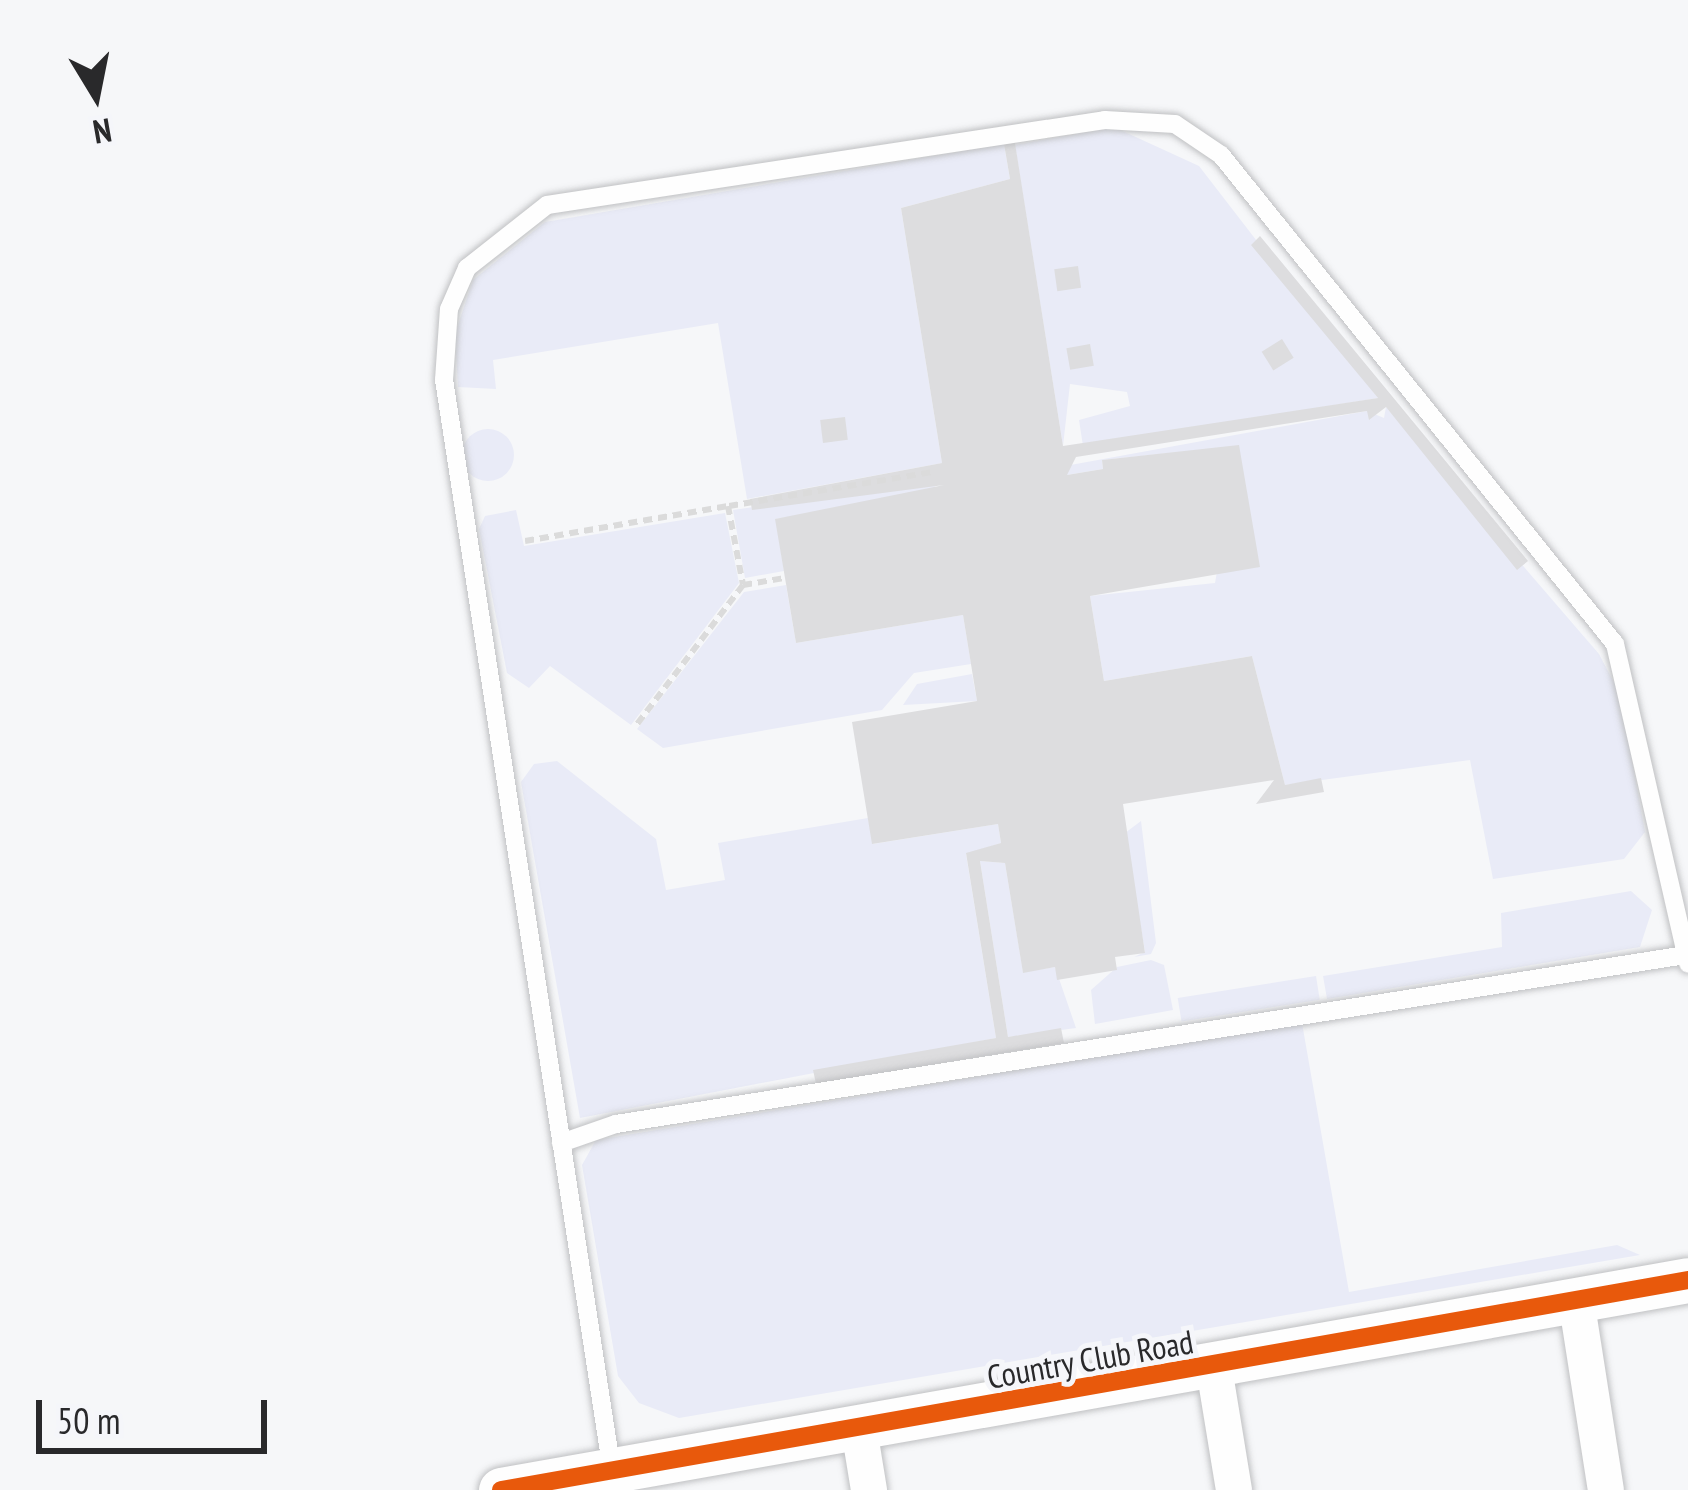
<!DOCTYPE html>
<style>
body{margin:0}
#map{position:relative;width:1688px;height:1490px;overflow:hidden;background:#f6f7f9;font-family:"PT Sans Narrow",sans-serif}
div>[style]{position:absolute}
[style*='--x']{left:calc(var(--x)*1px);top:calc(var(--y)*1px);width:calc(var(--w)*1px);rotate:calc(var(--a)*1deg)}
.green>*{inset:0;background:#e9ebf7;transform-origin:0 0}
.round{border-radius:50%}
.building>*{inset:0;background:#dddddf;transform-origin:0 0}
.path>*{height:6px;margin-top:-3px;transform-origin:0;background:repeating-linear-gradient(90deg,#dbdbdb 0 9px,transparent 0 15px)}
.roads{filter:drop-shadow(0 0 3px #c0c1c3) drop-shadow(0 0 3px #c0c1c3)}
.service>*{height:18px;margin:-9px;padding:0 9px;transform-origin:9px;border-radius:9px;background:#fefefe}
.minor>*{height:36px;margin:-18px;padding:0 18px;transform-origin:18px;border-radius:18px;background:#fefefe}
.tertiary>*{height:45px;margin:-22.5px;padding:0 22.5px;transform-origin:22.5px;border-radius:22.5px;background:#fefefe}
.cycleway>*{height:18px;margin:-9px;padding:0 9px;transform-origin:9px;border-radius:9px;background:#e8590c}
span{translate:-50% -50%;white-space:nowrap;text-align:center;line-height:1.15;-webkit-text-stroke:10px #f5f6fa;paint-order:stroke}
.street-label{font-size:33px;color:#29292b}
.north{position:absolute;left:36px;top:36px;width:120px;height:120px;-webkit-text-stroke:9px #f5f6fa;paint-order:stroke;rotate:170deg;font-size:33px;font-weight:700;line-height:48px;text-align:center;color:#29292b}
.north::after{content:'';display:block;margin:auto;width:42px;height:54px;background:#29292b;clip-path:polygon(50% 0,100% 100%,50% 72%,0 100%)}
.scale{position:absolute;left:36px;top:1400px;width:231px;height:54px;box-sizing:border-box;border:6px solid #29292b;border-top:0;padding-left:15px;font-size:36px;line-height:42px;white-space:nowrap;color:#29292b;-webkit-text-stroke:9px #f5f6fa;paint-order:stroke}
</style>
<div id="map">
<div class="green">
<div style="clip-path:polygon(1114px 127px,1199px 166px,1378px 398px,1083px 446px,1079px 420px,1130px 406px,1127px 392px,1070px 384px,1063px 446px,1015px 145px)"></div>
<div style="clip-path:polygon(1004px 144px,1010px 179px,901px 208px,942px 463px,747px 499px,718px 323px,493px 360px,496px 389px,458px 387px,455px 334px,473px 280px,545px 222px)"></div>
<div style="clip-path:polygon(1386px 407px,1599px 654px,1620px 694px,1645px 832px,1624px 859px,1493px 879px,1470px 760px,1285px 785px,1252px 656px,1104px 681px,1090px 596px,1215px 583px,1239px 446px,1102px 460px,1103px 469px,1067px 475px,1065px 466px,1367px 411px,1384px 418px)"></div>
<div class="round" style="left:462px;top:429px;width:52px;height:52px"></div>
<div style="clip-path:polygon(927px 482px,936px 487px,910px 498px,776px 519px,784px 571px,745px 578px,733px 510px)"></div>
<div style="clip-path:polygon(516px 510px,524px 546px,725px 513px,739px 583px,631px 725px,550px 666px,529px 688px,507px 673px,479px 529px,485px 516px)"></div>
<div style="clip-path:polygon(786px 585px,796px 643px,963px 615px,971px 664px,914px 673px,882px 710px,663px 748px,637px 729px,744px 592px)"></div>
<div style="clip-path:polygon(972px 674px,977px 701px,903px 705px,917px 684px)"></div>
<div style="clip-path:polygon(557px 761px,656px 839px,666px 890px,725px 880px,718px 843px,868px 818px,873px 844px,998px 824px,1001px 843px,966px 854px,996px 1038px,580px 1118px,521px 782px,534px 764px)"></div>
<div style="clip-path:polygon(1141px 821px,1156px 943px,1151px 954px,1134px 957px,1145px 952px,1125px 833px)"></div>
<div style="clip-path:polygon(980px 861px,1005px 863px,1023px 972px,1055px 967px,1076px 1028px,1008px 1037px)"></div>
<div style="clip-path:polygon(1631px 891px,1652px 910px,1640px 947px,1327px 999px,1323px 976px,1502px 947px,1501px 913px)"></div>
<div style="clip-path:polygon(1151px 960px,1164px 965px,1173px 1010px,1095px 1024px,1091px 990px,1117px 967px)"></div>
<div style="left:1316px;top:976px;width:24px;height:140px;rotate:81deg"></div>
<div style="clip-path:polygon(1302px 1023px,1349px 1292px,1617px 1245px,1640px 1255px,679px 1418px,639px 1403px,618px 1376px,582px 1165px,596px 1140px)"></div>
</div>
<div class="building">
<div style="clip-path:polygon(1015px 143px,1063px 446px,1378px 398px,1251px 245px,1260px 236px,1528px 561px,1517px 570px,1386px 407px,1369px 420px,1367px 411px,1076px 457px,1067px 475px,1103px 469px,1102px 460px,1239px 445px,1260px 567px,1090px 596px,1104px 681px,1252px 656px,1285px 785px,1321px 778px,1324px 792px,1256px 804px,1274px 780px,1123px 804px,1145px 953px,1115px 957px,1117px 970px,1057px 980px,1055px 967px,1023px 973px,1005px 863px,980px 861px,1008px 1037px,1061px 1028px,1064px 1043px,816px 1084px,813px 1070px,996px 1038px,966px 853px,1001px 843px,998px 824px,872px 844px,852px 722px,977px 701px,963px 615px,796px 643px,775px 519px,944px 485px,752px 510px,750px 499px,942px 463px,901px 208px,1010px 179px,1004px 144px)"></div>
<div style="left:1078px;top:266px;width:22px;height:24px;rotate:82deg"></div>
<div style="left:1282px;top:339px;width:22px;height:24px;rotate:58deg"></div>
<div style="left:1090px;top:344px;width:22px;height:24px;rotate:80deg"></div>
<div style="left:845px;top:417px;width:23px;height:25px;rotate:83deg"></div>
</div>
<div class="path">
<div style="--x:729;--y:506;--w:207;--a:-9.5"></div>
<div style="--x:525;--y:541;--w:206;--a:-9.8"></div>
<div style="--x:728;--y:506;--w:80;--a:79.2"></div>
<div style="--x:743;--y:585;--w:178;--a:127.3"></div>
<div style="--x:743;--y:585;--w:43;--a:-9.5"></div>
</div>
<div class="roads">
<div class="service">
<div style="--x:561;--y:1143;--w:58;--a:-19.1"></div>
<div style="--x:616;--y:1124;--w:1083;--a:-8.98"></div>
<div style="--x:612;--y:1471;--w:1104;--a:-98.75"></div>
<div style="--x:444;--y:380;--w:71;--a:-86"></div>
<div style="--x:449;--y:309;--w:45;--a:-66.3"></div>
<div style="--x:467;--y:268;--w:102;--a:-38.2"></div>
<div style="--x:547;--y:205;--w:564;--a:-8.66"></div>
<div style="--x:1105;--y:120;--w:70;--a:3.3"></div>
<div style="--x:1175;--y:124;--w:55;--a:34"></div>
<div style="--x:1221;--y:155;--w:628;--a:51.14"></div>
<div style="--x:1615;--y:644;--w:328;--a:77.1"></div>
</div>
<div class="minor">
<div style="--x:1576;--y:1299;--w:193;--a:81.1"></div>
<div style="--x:1214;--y:1368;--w:124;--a:80.7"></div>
<div style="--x:859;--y:1429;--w:62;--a:80.7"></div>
</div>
<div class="tertiary">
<div style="--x:501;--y:1490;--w:1205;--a:-10.03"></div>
</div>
</div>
<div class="cycleway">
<div style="--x:501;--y:1490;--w:1205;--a:-10.03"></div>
</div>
<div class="street-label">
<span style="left:1090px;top:1359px;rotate:-10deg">Country Club Road</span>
</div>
<div class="north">N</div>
<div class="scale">50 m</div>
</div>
